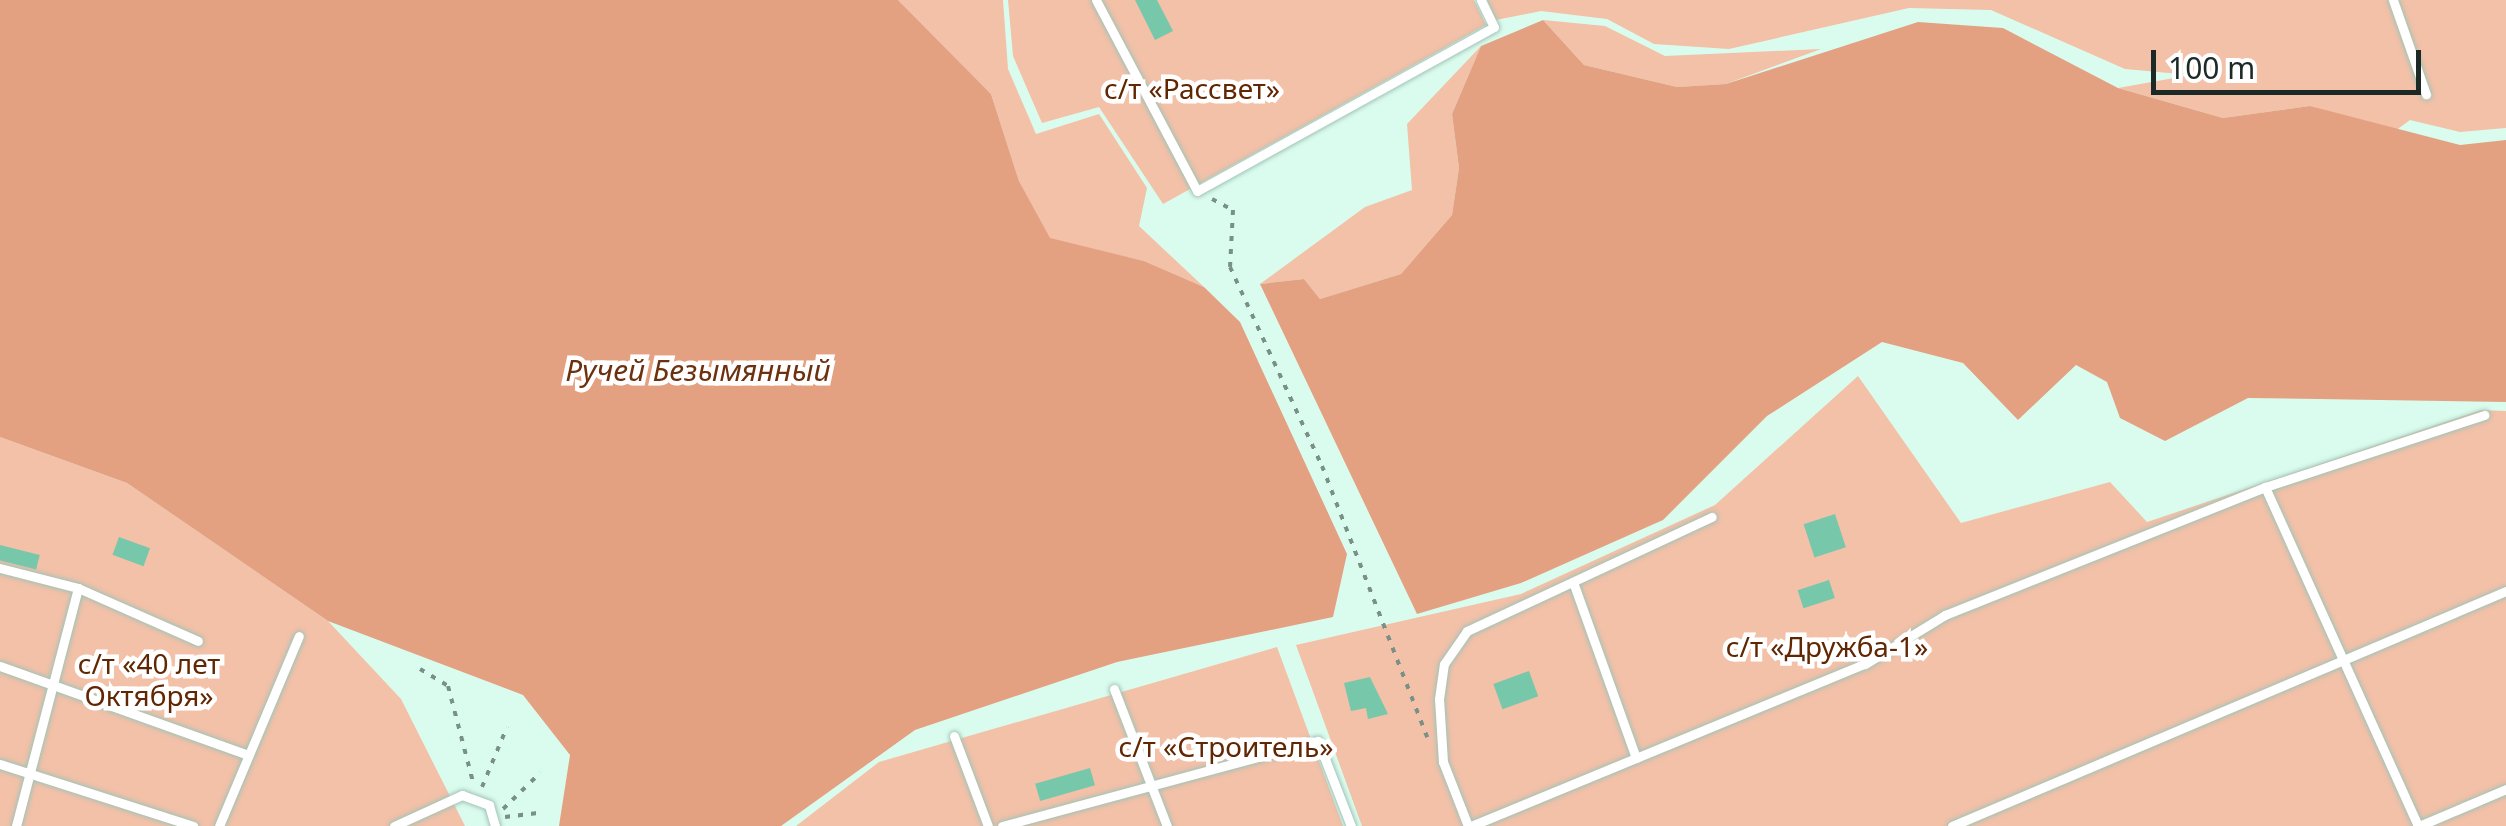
<!DOCTYPE html>
<meta charset="utf-8">
<style>
body{margin:0}
#map{position:relative;width:2506px;height:826px;overflow:hidden;background:#dafcee;font-family:"Noto Sans",sans-serif}
div>[style]{position:absolute}
[style*='--x']{left:calc(var(--x)*1px);top:calc(var(--y)*1px);width:calc(var(--w)*1px);rotate:calc(var(--a)*1deg)}
.green>*{inset:0;background:#f3c0a8}
.water>*{inset:0;background:#e3a182}
.building>*{inset:0;background:#77c7aa;transform-origin:0 0}
.path>*{height:4px;margin-top:-2px;transform-origin:0;background:repeating-linear-gradient(90deg,#799087 0 5px,transparent 0 13px)}
.roads{filter:drop-shadow(0 0 2px #a2c3b6) drop-shadow(0 0 2px #a2c3b6)}
.lane>*{height:9px;margin:-4.5px;padding:0 4.5px;transform-origin:4.5px;border-radius:4.5px;background:#fff}
span{translate:-50% -50%;white-space:nowrap;text-align:center;line-height:1.15;-webkit-text-stroke:9px #fff;paint-order:stroke}
.park-label{font-size:28px;color:#612602}
.water-label{font-size:30px;color:#6d310f;font-style:italic}
.scale{position:absolute;left:2151px;top:50px;width:270px;height:45px;box-sizing:border-box;border:5px solid #1c2924;border-top:0;padding-left:12px;font-size:30px;line-height:35px;white-space:nowrap;color:#1c2924;-webkit-text-stroke:8px #fff;paint-order:stroke}
</style>
<div id="map">
<div class="green">
<div style="clip-path:polygon(898px 0,1003px 0,1008px 69px,1036px 134px,1099px 114px,1147px 188px,1139px 226px,1204px 287px,1144px 261px,1050px 239px,1019px 181px,991px 94px)"></div>
<div style="clip-path:polygon(1008px 0,1474px 0,1486px 25px,1163px 204px,1099px 107px,1042px 123px,1013px 56px)"></div>
<div style="clip-path:polygon(1487px 0,2506px 0,2506px 128px,2460px 132px,2410px 120px,2395px 131px,2310px 106px,2223px 118px,2118px 88px,2191px 75px,2125px 69px,1991px 10px,1909px 8px,1729px 49px,1654px 44px,1607px 19px,1541px 11px,1496px 20px)"></div>
<div style="clip-path:polygon(1543px 20px,1605px 26px,1665px 56px,1821px 49px,1726px 84px,1677px 87px,1584px 65px)"></div>
<div style="clip-path:polygon(1481px 46px,1452px 114px,1459px 168px,1452px 215px,1401px 274px,1320px 299px,1304px 279px,1260px 284px,1365px 207px,1412px 190px,1407px 124px)"></div>
<div style="clip-path:polygon(1858px 376px,1961px 523px,2110px 482px,2147px 522px,2481px 410px,2506px 411px,2506px 826px,1362px 826px,1296px 645px,1521px 594px,1715px 505px)"></div>
<div style="clip-path:polygon(0 437px,127px 483px,328px 621px,401px 699px,465px 826px,0 826px)"></div>
<div style="clip-path:polygon(1277px 647px,1343px 826px,796px 826px,879px 762px)"></div>
</div>
<div class="water">
<div style="clip-path:polygon(0 0,898px 0,991px 94px,1019px 181px,1050px 238px,1144px 261px,1204px 287px,1240px 322px,1347px 554px,1333px 617px,1117px 662px,915px 730px,781px 826px,559px 826px,570px 755px,523px 695px,328px 621px,127px 483px,0 437px)"></div>
<div style="clip-path:polygon(1543px 20px,1584px 65px,1677px 87px,1726px 84px,1918px 22px,2003px 28px,2118px 88px,2223px 118px,2310px 106px,2460px 145px,2506px 140px,2506px 402px,2248px 398px,2165px 441px,2120px 418px,2107px 382px,2076px 365px,2018px 420px,1963px 363px,1882px 342px,1767px 416px,1663px 520px,1521px 583px,1417px 614px,1260px 284px,1304px 279px,1320px 299px,1401px 274px,1452px 215px,1459px 168px,1452px 114px,1481px 46px)"></div>
</div>
<div class="building">
<div style="clip-path:polygon(1135px 0,1157px 0,1173px 31px,1155px 40px)"></div>
<div style="left:1835px;top:514px;width:35px;height:33px;rotate:72deg"></div>
<div style="left:119px;top:537px;width:33px;height:19px;rotate:20deg"></div>
<div style="left:0;top:545px;width:41px;height:15px;rotate:14deg"></div>
<div style="left:1829px;top:580px;width:19px;height:33px;rotate:72deg"></div>
<div style="left:1529px;top:671px;width:27px;height:38px;rotate:70deg"></div>
<div style="clip-path:polygon(1370px 677px,1388px 714px,1368px 719px,1366px 708px,1351px 711px,1344px 683px)"></div>
<div style="left:1090px;top:768px;width:18px;height:57px;rotate:74deg"></div>
</div>
<div class="path">
<div style="--x:1212;--y:199;--w:24;--a:28"></div>
<div style="--x:1233;--y:210;--w:57;--a:93"></div>
<div style="--x:1230;--y:267;--w:219;--a:65.2"></div>
<div style="--x:1322;--y:466;--w:291;--a:68.8"></div>
<div style="--x:420;--y:669;--w:33;--a:31"></div>
<div style="--x:448;--y:686;--w:103;--a:75.4"></div>
<div style="--x:482;--y:787;--w:65;--a:-67.4"></div>
<div style="--x:503;--y:809;--w:52;--a:-44.2"></div>
<div style="--x:505;--y:817;--w:35;--a:-7"></div>
</div>
<div class="roads">
<div class="lane">
<div style="--x:1096;--y:0;--w:216;--a:62.1"></div>
<div style="--x:1197;--y:191;--w:339;--a:-28.9"></div>
<div style="--x:1494;--y:27;--w:30;--a:-116"></div>
<div style="--x:2393;--y:0;--w:100;--a:70.7"></div>
<div style="--x:2265;--y:487;--w:372;--a:65.7"></div>
<div style="--x:0;--y:568;--w:81;--a:14.4"></div>
<div style="--x:78;--y:588;--w:131;--a:23.8"></div>
<div style="--x:1573;--y:582;--w:187;--a:70.3"></div>
<div style="--x:0;--y:666;--w:263;--a:19.7"></div>
<div style="--x:1114;--y:689;--w:147;--a:68.9"></div>
<div style="--x:954;--y:736;--w:96;--a:69.3"></div>
<div style="--x:0;--y:764;--w:203;--a:17.8"></div>
<div style="--x:16;--y:826;--w:246;--a:-75.4"></div>
<div style="--x:219;--y:826;--w:206;--a:-67.2"></div>
<div style="--x:394;--y:826;--w:75;--a:-24.5"></div>
<div style="--x:462;--y:795;--w:29;--a:20"></div>
<div style="--x:489;--y:805;--w:22;--a:74"></div>
<div style="--x:1002;--y:826;--w:327;--a:-15.1"></div>
<div style="--x:1318;--y:741;--w:91;--a:68.8"></div>
<div style="--x:1468;--y:826;--w:69;--a:-111.3"></div>
<div style="--x:1443;--y:762;--w:63;--a:-93.6"></div>
<div style="--x:1439;--y:699;--w:35;--a:-82"></div>
<div style="--x:1444;--y:664;--w:40;--a:-55.1"></div>
<div style="--x:1467;--y:631;--w:270;--a:-25"></div>
<div style="--x:1471;--y:826;--w:426;--a:-22.4"></div>
<div style="--x:1865;--y:664;--w:94;--a:-31.5"></div>
<div style="--x:1945;--y:615;--w:345;--a:-21.8"></div>
<div style="--x:2265;--y:487;--w:231;--a:-18.2"></div>
<div style="--x:1952;--y:826;--w:602;--a:-22.99"></div>
<div style="--x:2419;--y:826;--w:95;--a:-23"></div>
</div>
</div>
<div class="park-label">
<span style="left:1192px;top:88px">с/т «Рассвет»</span>
<span style="left:1827px;top:646px">с/т «Дружба-1»</span>
<span style="left:149px;top:679px">с/т «40 лет<br>Октября»</span>
<span style="left:1226px;top:746px">с/т «Строитель»</span>
</div>
<div class="water-label">
<span style="left:698px;top:370px">Ручей Безымянный</span>
</div>
<div class="scale">100 m</div>
</div>
